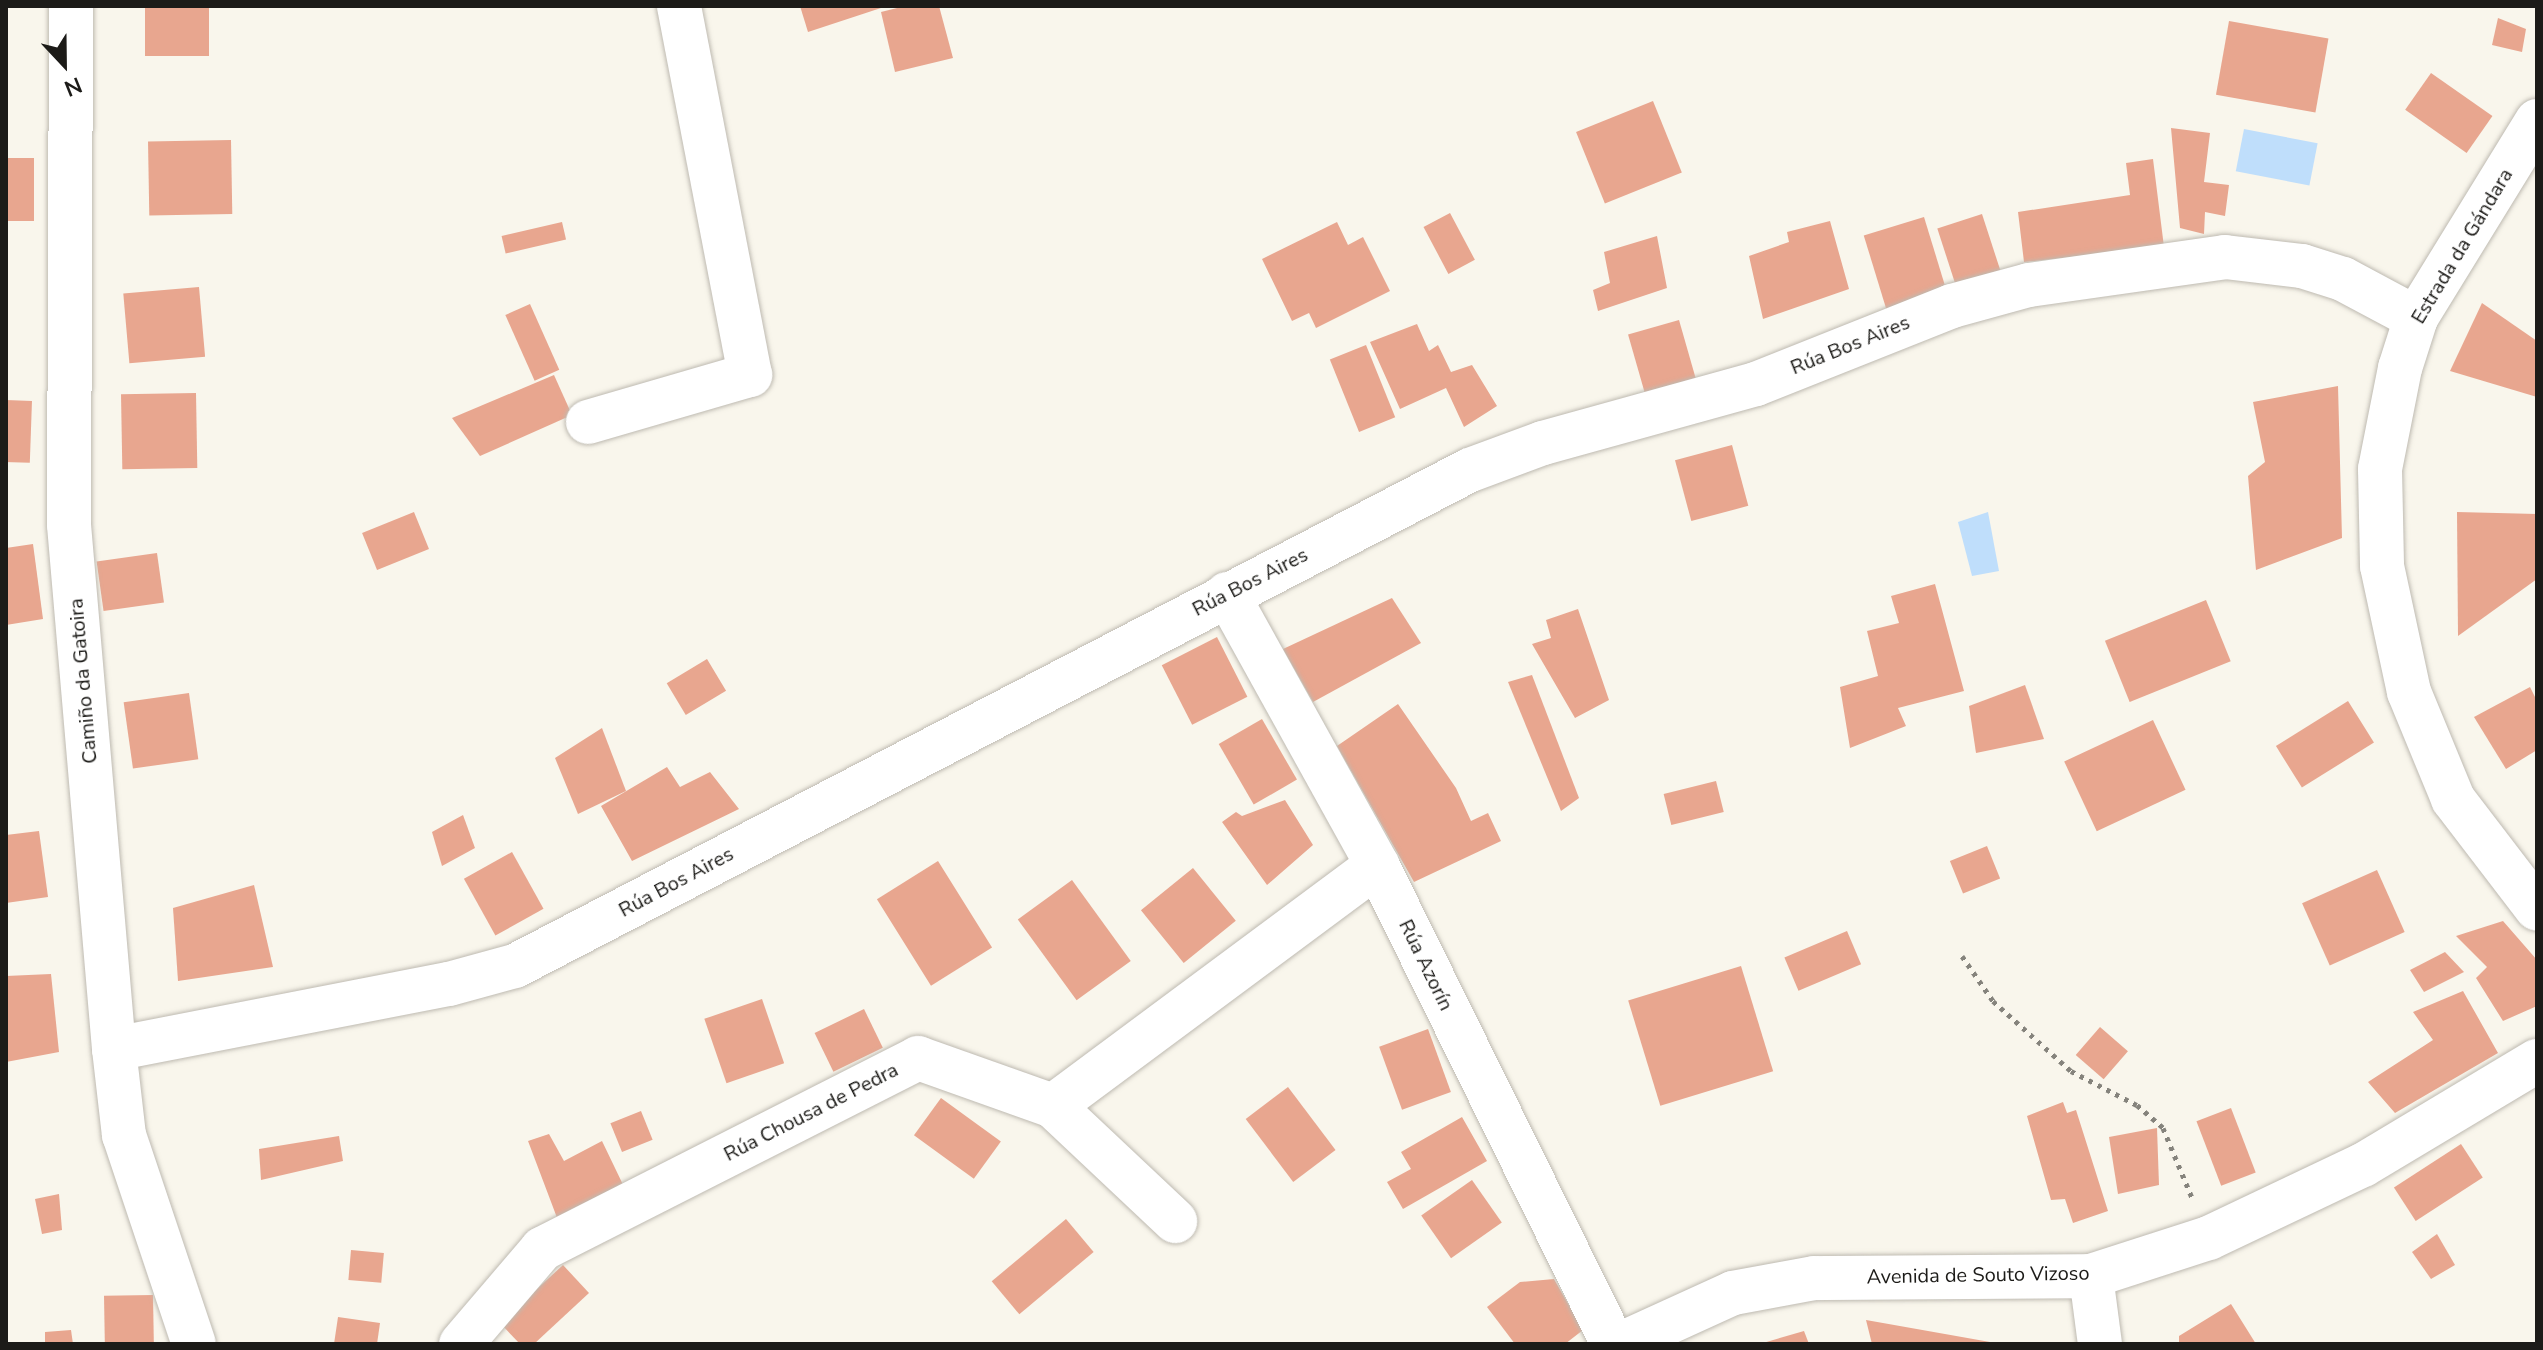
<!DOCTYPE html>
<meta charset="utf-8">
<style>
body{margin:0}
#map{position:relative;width:2543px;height:1350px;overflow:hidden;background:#f9f6ec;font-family:"Nunito Sans",sans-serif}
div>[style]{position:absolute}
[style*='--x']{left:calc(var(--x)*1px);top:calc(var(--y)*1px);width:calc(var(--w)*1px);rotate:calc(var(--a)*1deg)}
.water>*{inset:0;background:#bfdefb;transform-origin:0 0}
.building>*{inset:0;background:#e8a68f;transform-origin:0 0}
.path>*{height:5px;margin-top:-2.5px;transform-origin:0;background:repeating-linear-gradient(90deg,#85837c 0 4px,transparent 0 10px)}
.roads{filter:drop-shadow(0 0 2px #bebab1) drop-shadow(0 0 2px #bebab1)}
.minor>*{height:44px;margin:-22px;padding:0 22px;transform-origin:22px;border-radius:22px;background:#fff}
span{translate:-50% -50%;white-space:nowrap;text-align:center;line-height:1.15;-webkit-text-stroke:7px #fff;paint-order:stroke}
.street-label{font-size:20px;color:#1c1b18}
.frame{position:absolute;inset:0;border:8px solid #1c1b18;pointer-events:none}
.north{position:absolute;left:24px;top:24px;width:80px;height:80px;-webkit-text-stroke:6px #fff;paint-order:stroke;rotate:158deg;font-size:22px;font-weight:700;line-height:32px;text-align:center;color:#1c1b18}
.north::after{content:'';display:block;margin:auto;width:28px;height:36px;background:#1c1b18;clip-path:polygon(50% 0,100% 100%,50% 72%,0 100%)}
</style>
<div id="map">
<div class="water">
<div style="left:2244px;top:129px;width:75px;height:43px;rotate:11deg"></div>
<div style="clip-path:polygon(1988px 512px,1999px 571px,1972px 576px,1958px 522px)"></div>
</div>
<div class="building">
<div style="left:145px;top:6px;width:64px;height:50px"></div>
<div style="clip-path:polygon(800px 6px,884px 6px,884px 7px,808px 32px)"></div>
<div style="clip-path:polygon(905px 6px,939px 6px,953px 58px,895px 72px,881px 12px)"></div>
<div style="clip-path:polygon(2498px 18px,2526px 29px,2522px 52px,2492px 45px)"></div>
<div style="left:2229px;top:21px;width:101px;height:75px;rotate:10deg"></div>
<div style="left:2431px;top:73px;width:75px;height:45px;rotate:35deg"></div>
<div style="left:1653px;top:101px;width:77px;height:83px;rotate:68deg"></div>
<div style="clip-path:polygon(2171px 128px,2210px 133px,2204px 182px,2229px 185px,2225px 216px,2205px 212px,2204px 234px,2180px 228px)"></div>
<div style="left:231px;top:140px;width:74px;height:83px;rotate:89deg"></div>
<div style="left:6px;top:158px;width:28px;height:63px"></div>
<div style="clip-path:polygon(2153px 159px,2164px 247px,2024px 262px,2018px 212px,2130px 195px,2126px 163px)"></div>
<div style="left:1450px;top:213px;width:53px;height:30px;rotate:62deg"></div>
<div style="left:1982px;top:214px;width:64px;height:47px;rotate:72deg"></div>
<div style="left:1924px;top:217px;width:77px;height:63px;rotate:73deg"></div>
<div style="clip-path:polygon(1830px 221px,1849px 289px,1763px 319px,1749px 256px,1789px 242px,1787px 232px)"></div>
<div style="left:562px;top:222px;width:18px;height:62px;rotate:77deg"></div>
<div style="clip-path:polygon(1337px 222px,1348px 245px,1363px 237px,1390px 291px,1316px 328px,1309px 313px,1292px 321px,1262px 259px)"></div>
<div style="clip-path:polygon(1657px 236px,1667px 288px,1598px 311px,1593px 290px,1610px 283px,1604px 252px)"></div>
<div style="left:199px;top:287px;width:70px;height:76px;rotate:85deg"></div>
<div style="clip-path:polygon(2482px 303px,2537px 341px,2537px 397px,2450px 371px)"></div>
<div style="left:530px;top:304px;width:72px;height:27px;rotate:66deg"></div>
<div style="left:1679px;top:320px;width:61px;height:53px;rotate:74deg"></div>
<div style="clip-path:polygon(1417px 324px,1429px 351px,1438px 345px,1451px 372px,1472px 365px,1497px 406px,1464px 427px,1446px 388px,1400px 409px,1370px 342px)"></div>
<div style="left:1366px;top:345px;width:78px;height:39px;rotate:68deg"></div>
<div style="clip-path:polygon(554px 375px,572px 415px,480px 456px,452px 418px)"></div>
<div style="clip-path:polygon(2338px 386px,2342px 538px,2256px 570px,2248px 476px,2265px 462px,2253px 402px)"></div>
<div style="left:196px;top:393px;width:75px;height:75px;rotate:89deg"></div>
<div style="left:6px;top:400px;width:26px;height:62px;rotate:2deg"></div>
<div style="left:1732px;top:445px;width:63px;height:59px;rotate:75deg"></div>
<div style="left:414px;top:512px;width:40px;height:56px;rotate:68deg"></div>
<div style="clip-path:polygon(2457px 512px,2537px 514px,2537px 579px,2458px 636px)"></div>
<div style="clip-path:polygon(33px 544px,43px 619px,6px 625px,6px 548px)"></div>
<div style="left:157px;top:553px;width:50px;height:61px;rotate:82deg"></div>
<div style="clip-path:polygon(1935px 584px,1964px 691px,1898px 708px,1906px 726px,1850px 748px,1840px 687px,1878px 676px,1867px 631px,1899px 623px,1891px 596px)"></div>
<div style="clip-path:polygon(1392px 598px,1421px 643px,1313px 702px,1283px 649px)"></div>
<div style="left:2206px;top:600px;width:66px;height:109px;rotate:68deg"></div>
<div style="clip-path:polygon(1578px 609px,1609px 700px,1575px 718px,1532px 644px,1551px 638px,1546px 620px)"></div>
<div style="left:1217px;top:637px;width:67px;height:62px;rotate:63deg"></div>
<div style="left:707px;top:659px;width:37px;height:47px;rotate:59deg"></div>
<div style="clip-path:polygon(1532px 675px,1579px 798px,1561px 811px,1508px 682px)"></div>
<div style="clip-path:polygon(2025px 685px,2044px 739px,1976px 753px,1969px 706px)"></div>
<div style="clip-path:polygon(2530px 687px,2537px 701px,2537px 750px,2506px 769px,2474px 717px)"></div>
<div style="left:189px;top:693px;width:67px;height:66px;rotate:82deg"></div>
<div style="left:2348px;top:701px;width:49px;height:85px;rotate:58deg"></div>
<div style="clip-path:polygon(1398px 704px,1456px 788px,1471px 821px,1488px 813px,1501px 841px,1414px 882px,1337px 746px)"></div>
<div style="left:1262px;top:719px;width:70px;height:50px;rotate:60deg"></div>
<div style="left:2153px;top:720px;width:77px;height:98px;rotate:65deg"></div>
<div style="clip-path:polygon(602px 728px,626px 791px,578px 814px,555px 758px)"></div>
<div style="clip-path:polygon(667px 767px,680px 787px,710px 772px,739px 809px,632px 861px,601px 806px)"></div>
<div style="left:1716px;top:781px;width:32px;height:54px;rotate:76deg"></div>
<div style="clip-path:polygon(1285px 800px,1313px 845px,1267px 885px,1222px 822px,1236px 812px,1242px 816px)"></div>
<div style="clip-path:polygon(463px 815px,475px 848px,442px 866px,432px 832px)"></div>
<div style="clip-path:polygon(39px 831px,48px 897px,6px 903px,6px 835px)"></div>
<div style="left:1987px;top:846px;width:35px;height:40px;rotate:68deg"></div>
<div style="left:512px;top:852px;width:65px;height:55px;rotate:61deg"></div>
<div style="left:938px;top:861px;width:102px;height:72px;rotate:58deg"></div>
<div style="left:1193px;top:868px;width:68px;height:67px;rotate:51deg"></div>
<div style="left:2377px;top:870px;width:68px;height:82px;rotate:66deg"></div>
<div style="left:1072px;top:880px;width:100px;height:67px;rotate:54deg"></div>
<div style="clip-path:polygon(254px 885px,273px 967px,178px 981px,173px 908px)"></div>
<div style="clip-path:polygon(2503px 921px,2537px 960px,2537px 1006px,2503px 1021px,2476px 978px,2487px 967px,2456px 936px)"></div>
<div style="left:1847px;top:931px;width:36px;height:68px;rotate:67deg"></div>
<div style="clip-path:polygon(2445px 952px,2464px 972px,2424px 992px,2410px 970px)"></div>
<div style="left:1741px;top:966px;width:110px;height:118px;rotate:73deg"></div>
<div style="clip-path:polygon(51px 974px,59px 1052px,6px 1062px,6px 976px)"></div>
<div style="clip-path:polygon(2463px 991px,2498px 1053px,2395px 1113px,2368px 1082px,2433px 1040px,2413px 1012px)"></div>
<div style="left:762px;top:999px;width:68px;height:61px;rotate:71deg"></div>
<div style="left:864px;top:1009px;width:43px;height:55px;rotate:64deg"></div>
<div style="left:2100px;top:1027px;width:37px;height:37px;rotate:41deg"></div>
<div style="left:1428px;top:1029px;width:67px;height:52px;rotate:70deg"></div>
<div style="left:1288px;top:1087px;width:79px;height:53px;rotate:53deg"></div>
<div style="left:941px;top:1098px;width:74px;height:46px;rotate:36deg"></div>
<div style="clip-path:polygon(2063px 1102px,2067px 1113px,2076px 1110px,2108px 1211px,2073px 1223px,2065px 1199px,2051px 1200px,2027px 1116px)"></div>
<div style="left:2231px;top:1108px;width:69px;height:37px;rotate:69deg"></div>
<div style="left:641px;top:1111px;width:31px;height:33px;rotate:68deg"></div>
<div style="clip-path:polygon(1462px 1117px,1487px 1161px,1403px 1209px,1387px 1182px,1411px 1169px,1401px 1152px)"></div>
<div style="clip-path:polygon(2157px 1128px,2159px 1185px,2118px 1194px,2109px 1137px)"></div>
<div style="clip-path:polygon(549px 1134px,564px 1161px,602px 1141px,627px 1193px,559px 1223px,528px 1141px)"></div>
<div style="clip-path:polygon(339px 1136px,343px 1161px,261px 1180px,259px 1149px)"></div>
<div style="left:2461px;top:1144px;width:40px;height:80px;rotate:57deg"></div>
<div style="left:1472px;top:1180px;width:52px;height:62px;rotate:55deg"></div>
<div style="clip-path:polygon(59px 1194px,62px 1230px,42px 1234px,35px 1199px)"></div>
<div style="left:1066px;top:1219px;width:43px;height:97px;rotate:50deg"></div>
<div style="clip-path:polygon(2437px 1234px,2455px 1265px,2431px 1279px,2412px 1252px)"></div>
<div style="left:351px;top:1250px;width:33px;height:30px;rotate:5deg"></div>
<div style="clip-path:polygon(563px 1265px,589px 1293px,534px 1344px,520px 1344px,500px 1323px)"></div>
<div style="clip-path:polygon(1554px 1279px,1583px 1330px,1565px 1344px,1515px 1344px,1487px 1307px,1520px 1282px)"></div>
<div style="left:153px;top:1295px;width:49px;height:49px;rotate:89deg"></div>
<div style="clip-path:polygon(2231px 1304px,2256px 1344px,2179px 1344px,2179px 1336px)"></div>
<div style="clip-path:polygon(338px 1317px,380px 1323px,377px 1344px,334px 1344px)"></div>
<div style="clip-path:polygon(1866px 1320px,1990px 1342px,1989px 1344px,1872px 1344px)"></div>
<div style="clip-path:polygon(71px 1330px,73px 1344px,45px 1344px,45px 1332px)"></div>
<div style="clip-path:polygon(1804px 1331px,1809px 1344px,1763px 1344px,1763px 1343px)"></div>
</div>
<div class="path">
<div style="--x:1962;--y:956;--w:55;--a:55.4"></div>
<div style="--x:1993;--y:1001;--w:105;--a:41.9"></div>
<div style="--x:2071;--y:1071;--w:74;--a:27.3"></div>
<div style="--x:2137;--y:1105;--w:35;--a:41"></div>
<div style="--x:2163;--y:1128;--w:78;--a:67.4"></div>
</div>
<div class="roads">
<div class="minor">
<div style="--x:71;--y:6;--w:519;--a:90.22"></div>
<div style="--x:69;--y:525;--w:526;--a:85.09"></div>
<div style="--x:114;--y:1049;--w:87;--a:83.4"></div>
<div style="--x:124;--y:1135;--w:220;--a:71.5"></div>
<div style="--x:2537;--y:121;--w:231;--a:121.6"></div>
<div style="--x:2416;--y:318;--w:52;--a:107.7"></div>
<div style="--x:2400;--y:368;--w:103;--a:101.2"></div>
<div style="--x:2380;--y:469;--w:97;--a:88.8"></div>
<div style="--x:2382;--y:566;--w:129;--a:77.9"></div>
<div style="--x:2409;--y:692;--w:116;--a:67.6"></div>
<div style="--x:2453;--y:799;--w:138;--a:52.6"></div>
<div style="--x:588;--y:422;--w:169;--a:-16.2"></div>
<div style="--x:750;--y:375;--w:376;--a:-100.9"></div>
<div style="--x:1227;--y:594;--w:310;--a:61"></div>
<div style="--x:1377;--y:865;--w:534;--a:63.77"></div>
<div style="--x:114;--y:1049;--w:341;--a:-11"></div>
<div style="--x:449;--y:984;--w:68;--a:-15.3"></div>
<div style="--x:515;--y:966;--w:1076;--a:-27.45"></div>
<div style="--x:1470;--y:470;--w:78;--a:-20.3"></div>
<div style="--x:1543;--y:443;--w:221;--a:-15.5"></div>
<div style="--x:1756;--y:384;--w:211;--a:-21.7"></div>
<div style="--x:1952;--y:306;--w:80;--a:-15.3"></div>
<div style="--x:2029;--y:285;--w:198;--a:-8.1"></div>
<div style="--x:2225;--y:257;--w:78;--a:6.7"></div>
<div style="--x:2302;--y:266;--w:43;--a:17.6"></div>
<div style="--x:2343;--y:279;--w:83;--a:28.1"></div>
<div style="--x:1053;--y:1106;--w:168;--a:43.3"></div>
<div style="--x:2091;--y:1276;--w:69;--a:82.5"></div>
<div style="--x:461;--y:1344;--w:125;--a:-49.5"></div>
<div style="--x:542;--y:1249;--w:422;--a:-26.9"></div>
<div style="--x:918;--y:1058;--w:143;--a:19.6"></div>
<div style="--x:1053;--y:1106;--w:404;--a:-36.6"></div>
<div style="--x:1621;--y:1344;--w:123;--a:-24.5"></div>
<div style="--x:1733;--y:1293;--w:82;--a:-10.5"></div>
<div style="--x:1814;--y:1278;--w:277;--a:-0.4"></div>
<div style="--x:2091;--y:1276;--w:124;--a:-17.9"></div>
<div style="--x:2209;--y:1238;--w:170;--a:-25.4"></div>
<div style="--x:2363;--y:1165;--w:203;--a:-30.9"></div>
</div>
</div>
<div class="street-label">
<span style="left:2462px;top:246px;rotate:-59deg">Estrada da Gándara</span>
<span style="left:1850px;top:345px;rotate:-22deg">Rúa Bos Aires</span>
<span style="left:1250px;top:582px;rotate:-27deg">Rúa Bos Aires</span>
<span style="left:83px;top:681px;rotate:-95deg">Camiño da Gatoira</span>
<span style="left:676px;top:882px;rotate:-28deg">Rúa Bos Aires</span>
<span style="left:1426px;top:965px;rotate:64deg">Rúa Azorín</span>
<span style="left:811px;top:1112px;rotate:-27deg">Rúa Chousa de Pedra</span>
<span style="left:1978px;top:1275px;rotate:-1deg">Avenida de Souto Vizoso</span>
</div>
<div class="frame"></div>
<div class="north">N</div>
</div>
